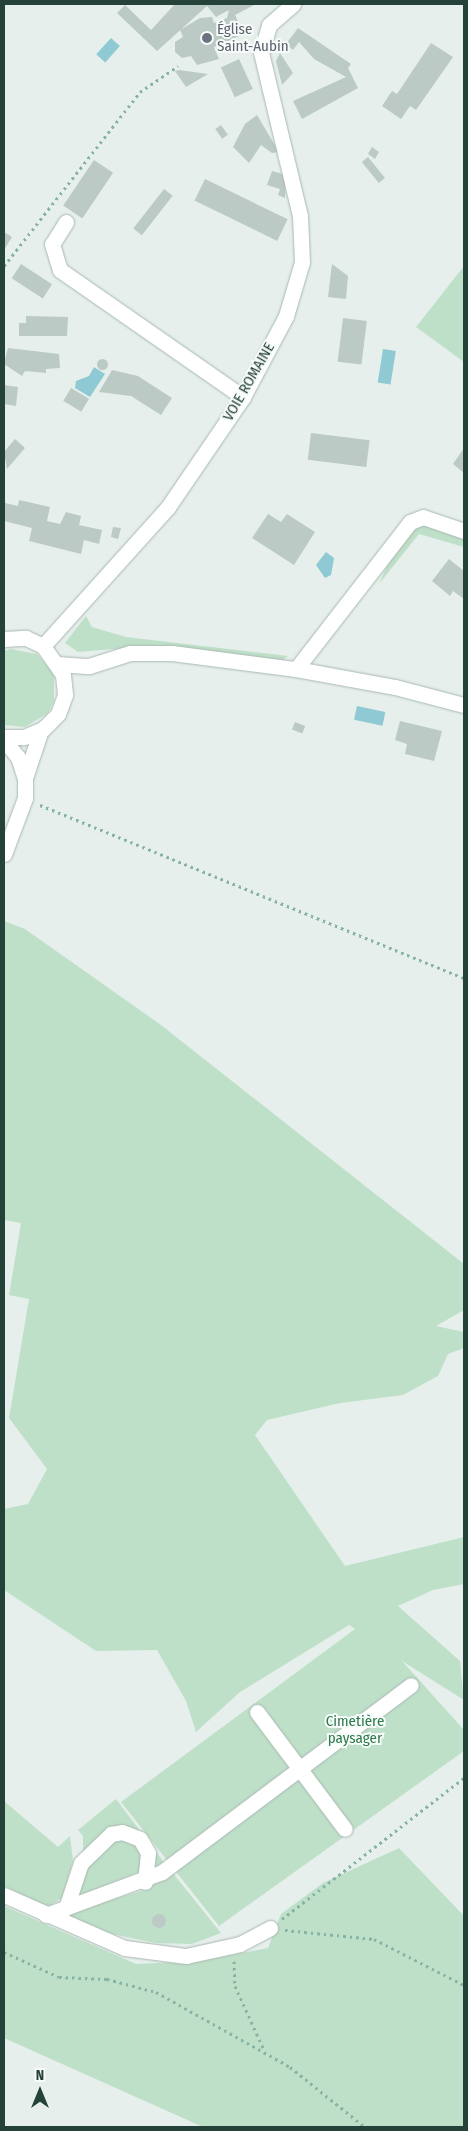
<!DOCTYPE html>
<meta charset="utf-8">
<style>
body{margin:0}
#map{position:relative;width:468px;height:2131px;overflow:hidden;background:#e6efeb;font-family:"Fira Sans Condensed",sans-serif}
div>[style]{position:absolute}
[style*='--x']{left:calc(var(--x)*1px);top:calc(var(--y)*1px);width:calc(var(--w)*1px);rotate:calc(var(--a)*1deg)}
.green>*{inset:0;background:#bfe0c8}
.water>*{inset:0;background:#8ec9d4;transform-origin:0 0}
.building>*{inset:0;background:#bbcac4;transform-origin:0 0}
.round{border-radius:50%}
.path>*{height:3px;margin-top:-1.5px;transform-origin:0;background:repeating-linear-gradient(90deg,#86b3a5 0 2.5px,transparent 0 6.5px)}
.roads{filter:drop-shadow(0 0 1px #a8b8b2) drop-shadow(0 0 1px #a8b8b2)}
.minor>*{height:15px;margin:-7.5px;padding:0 7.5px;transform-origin:7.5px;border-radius:7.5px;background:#fff}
.dots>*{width:14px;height:14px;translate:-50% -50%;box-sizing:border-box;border:2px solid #f7fbf9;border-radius:50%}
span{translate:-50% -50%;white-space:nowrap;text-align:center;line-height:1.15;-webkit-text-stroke:4px #f7fbf9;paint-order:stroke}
.worship-label{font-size:15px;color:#5b616d}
.left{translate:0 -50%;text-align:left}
.street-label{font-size:15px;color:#24423a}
.park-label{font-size:15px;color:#2d7a4b}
.frame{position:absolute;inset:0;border:5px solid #24423a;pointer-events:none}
.north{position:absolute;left:15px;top:2066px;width:50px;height:50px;-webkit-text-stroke:4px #f7fbf9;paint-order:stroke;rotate:0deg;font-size:14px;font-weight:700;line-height:20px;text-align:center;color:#24423a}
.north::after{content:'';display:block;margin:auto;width:18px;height:22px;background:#24423a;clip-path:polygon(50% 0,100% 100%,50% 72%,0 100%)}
</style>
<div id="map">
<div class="green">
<div style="clip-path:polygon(464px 266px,464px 362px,416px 327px)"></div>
<div style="clip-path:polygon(421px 523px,464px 536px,464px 547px,419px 534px,379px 584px,393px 552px)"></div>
<div style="clip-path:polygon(86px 616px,92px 627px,126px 637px,288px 656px,281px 661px,126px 648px,78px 652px,65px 643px)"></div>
<div style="clip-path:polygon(11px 649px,37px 654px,54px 674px,54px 701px,48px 713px,25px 727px,4px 725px,4px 651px)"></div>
<div style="clip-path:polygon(4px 921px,25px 929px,161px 1025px,464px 1264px,464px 1310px,436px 1326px,464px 1332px,464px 1348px,448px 1354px,438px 1376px,403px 1395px,340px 1403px,267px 1420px,255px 1435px,345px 1566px,464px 1537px,464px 1584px,433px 1590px,398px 1606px,460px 1661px,464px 1700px,402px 1661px,464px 1730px,464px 1751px,219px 1926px,121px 1802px,355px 1629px,349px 1625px,240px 1692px,196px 1732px,186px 1701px,157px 1650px,96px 1651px,4px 1590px,4px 1509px,28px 1504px,47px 1469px,9px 1418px,29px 1299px,9px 1295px,21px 1223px,4px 1220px)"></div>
<div style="clip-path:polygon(116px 1799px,166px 1865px,155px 1870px,151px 1847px,121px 1827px,83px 1856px,83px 1836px,78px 1830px)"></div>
<div style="clip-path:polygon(4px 1801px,58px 1847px,70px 1836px,73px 1861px,62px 1898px,48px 1907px,4px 1886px)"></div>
<div style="clip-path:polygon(120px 1835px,138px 1844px,144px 1856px,141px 1871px,78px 1897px,87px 1864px)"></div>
<div style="clip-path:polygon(399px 1848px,464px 1916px,464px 2127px,203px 2127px,4px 2038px,4px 1906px,136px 1964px,201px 1961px,268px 1948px,281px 1914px,323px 1883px)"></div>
<div style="clip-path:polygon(172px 1872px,221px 1933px,192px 1944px,156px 1943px,112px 1934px,65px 1914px,144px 1890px)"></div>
</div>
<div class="water">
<div style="left:111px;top:38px;width:12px;height:22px;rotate:42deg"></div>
<div style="left:383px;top:349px;width:13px;height:34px;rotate:9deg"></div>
<div style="clip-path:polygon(94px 367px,105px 374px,90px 397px,75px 388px,76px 381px,89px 376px)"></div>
<div style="clip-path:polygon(326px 552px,334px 558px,331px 575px,325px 578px,316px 565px)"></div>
<div style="left:357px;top:706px;width:29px;height:14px;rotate:12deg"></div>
</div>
<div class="building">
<div style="clip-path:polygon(175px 4px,225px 5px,256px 4px,235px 15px,244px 34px,214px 47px,219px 59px,197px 65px,191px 56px,182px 58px,175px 52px,175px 42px,183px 37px,180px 30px,200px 18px,212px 17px,214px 23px,227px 18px,229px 10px,216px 17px,207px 6px,157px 51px,117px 13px,125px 5px,151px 30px)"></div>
<div style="clip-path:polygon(298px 28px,351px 64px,348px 68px,358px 88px,302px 119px,293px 101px,346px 77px,314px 59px,299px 42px,293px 50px,286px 44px)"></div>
<div style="clip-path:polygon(431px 43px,453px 57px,416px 110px,410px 106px,401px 119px,382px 106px,392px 91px,397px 94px)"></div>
<div style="clip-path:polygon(280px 53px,293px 73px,282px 85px,276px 61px)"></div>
<div style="left:239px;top:59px;width:33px;height:20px;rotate:65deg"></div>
<div style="clip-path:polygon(175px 71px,179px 70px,208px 74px,186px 87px)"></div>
<div style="clip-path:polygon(257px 115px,279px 152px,272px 153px,261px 145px,249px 163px,233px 147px,245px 124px)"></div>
<div style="left:221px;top:125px;width:12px;height:7px;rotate:55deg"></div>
<div style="clip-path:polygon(372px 147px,379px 152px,375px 159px,368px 154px)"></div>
<div style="left:368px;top:157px;width:27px;height:8px;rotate:51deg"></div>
<div style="left:94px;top:160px;width:23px;height:55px;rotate:34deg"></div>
<div style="clip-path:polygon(272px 171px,286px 175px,285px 198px,278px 195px,280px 189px,267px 185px)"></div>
<div style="left:205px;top:179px;width:92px;height:24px;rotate:26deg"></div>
<div style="left:164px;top:189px;width:11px;height:50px;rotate:38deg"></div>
<div style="clip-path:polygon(4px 232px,12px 237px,4px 250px)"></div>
<div style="left:21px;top:264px;width:37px;height:17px;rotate:33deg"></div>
<div style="clip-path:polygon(332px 264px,348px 276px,346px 299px,328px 297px)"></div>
<div style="clip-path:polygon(26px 316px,68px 317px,67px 336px,19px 336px,19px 323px,26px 323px)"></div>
<div style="left:343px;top:318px;width:24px;height:44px;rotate:7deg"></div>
<div style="clip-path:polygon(8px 348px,59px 354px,60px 368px,46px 369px,46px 373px,25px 371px,22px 376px,4px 364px)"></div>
<div class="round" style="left:96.5px;top:358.5px;width:11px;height:11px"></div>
<div style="clip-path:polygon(112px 370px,138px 376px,172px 398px,161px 415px,131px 396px,99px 392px)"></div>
<div style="clip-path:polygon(4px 385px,18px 387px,16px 406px,4px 404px)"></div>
<div style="left:71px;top:388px;width:21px;height:15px;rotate:31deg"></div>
<div style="left:311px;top:433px;width:59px;height:27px;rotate:7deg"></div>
<div style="clip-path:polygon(15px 439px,25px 448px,7px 469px,4px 452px)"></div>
<div style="clip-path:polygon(464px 448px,464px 473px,453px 464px)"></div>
<div style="clip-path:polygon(19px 500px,50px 507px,47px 521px,60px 524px,66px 512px,81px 516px,79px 525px,102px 530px,99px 544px,84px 540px,81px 554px,29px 541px,32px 528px,4px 521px,5px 503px,18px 506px)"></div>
<div style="clip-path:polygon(268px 514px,281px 522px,287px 514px,315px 532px,294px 565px,252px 538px)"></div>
<div style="clip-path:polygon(113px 527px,121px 528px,118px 539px,111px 537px)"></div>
<div style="clip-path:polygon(449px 559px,464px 571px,464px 599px,453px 591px,450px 596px,432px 581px)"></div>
<div style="clip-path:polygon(400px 721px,442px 731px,434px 761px,405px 754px,407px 744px,395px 740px)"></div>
<div style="left:295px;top:722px;width:11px;height:8px;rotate:22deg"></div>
<div class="round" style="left:152px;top:1914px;width:14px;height:14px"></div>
</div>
<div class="path">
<div style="--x:4;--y:266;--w:221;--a:-52"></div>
<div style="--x:140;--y:92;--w:46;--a:-34.4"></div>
<div style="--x:40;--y:805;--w:458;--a:22.2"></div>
<div style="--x:282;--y:1919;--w:230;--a:-37.8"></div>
<div style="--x:285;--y:1930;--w:89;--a:5.8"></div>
<div style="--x:374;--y:1939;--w:101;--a:27.1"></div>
<div style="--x:4;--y:1952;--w:60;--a:24.4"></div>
<div style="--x:59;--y:1977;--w:48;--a:2.4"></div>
<div style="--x:107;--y:1979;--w:51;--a:14.9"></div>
<div style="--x:156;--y:1992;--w:154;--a:29.2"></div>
<div style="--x:290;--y:2067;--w:96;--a:38.7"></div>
<div style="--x:234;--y:1961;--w:25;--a:88"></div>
<div style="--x:235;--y:1986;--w:70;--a:65.6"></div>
</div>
<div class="roads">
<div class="minor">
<div style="--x:66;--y:222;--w:26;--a:122"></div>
<div style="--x:52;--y:244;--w:27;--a:73"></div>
<div style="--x:60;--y:270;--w:223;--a:34.8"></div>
<div style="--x:4;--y:639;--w:22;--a:-3"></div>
<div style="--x:26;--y:638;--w:19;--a:25"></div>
<div style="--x:43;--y:646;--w:35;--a:55"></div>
<div style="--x:63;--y:675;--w:20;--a:84"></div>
<div style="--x:65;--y:695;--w:20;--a:110"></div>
<div style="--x:58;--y:714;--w:21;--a:135"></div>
<div style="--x:43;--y:729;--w:21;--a:157"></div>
<div style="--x:24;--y:737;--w:20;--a:180"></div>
<div style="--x:43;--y:646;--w:187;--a:-48"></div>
<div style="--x:168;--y:507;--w:133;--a:-55.7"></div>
<div style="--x:243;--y:397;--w:92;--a:-62"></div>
<div style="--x:286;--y:316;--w:56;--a:-73.5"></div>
<div style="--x:302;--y:262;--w:46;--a:-92.5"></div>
<div style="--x:300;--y:216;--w:169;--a:-103.4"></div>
<div style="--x:261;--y:52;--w:28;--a:-73"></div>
<div style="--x:269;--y:25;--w:32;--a:-41"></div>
<div style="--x:58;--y:664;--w:31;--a:4"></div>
<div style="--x:89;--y:666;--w:43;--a:-17.6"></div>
<div style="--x:130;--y:653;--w:42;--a:0"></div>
<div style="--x:172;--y:653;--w:125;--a:7.4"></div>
<div style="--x:296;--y:669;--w:101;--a:10.3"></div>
<div style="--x:395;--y:687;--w:71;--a:14.6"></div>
<div style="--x:296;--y:669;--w:186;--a:-52.2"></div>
<div style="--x:410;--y:522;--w:14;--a:-21"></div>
<div style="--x:423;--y:517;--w:43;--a:18.9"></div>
<div style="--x:4;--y:740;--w:22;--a:51"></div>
<div style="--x:18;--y:757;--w:22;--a:72"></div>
<div style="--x:4;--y:854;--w:60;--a:-69.4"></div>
<div style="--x:25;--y:798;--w:20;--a:-90"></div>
<div style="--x:25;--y:778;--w:51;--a:-71.6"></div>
<div style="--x:257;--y:1712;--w:146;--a:53.1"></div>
<div style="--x:4;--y:1895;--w:132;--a:23.7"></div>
<div style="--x:125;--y:1948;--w:62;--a:7.5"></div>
<div style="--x:186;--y:1956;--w:55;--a:-12.5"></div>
<div style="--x:240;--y:1944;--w:34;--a:-28"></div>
<div style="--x:66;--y:1908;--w:47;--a:-71.6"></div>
<div style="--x:81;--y:1863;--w:42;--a:-44"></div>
<div style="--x:111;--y:1834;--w:11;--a:-10"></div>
<div style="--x:122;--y:1832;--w:19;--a:21"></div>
<div style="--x:140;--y:1839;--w:16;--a:60"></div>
<div style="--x:148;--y:1853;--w:29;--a:96"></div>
<div style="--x:46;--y:1915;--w:124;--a:-20.3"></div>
<div style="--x:162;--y:1872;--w:311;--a:-36.9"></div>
</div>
</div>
<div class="dots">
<div style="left:207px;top:38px;background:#6b7280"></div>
</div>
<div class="worship-label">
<span class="left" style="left:217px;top:38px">Église<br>Saint-Aubin</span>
</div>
<div class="street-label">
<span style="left:249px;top:382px;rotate:-60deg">VOIE ROMAINE</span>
</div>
<div class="park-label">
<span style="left:355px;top:1730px">Cimetière<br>paysager</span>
</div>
<div class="frame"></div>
<div class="north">N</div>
</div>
